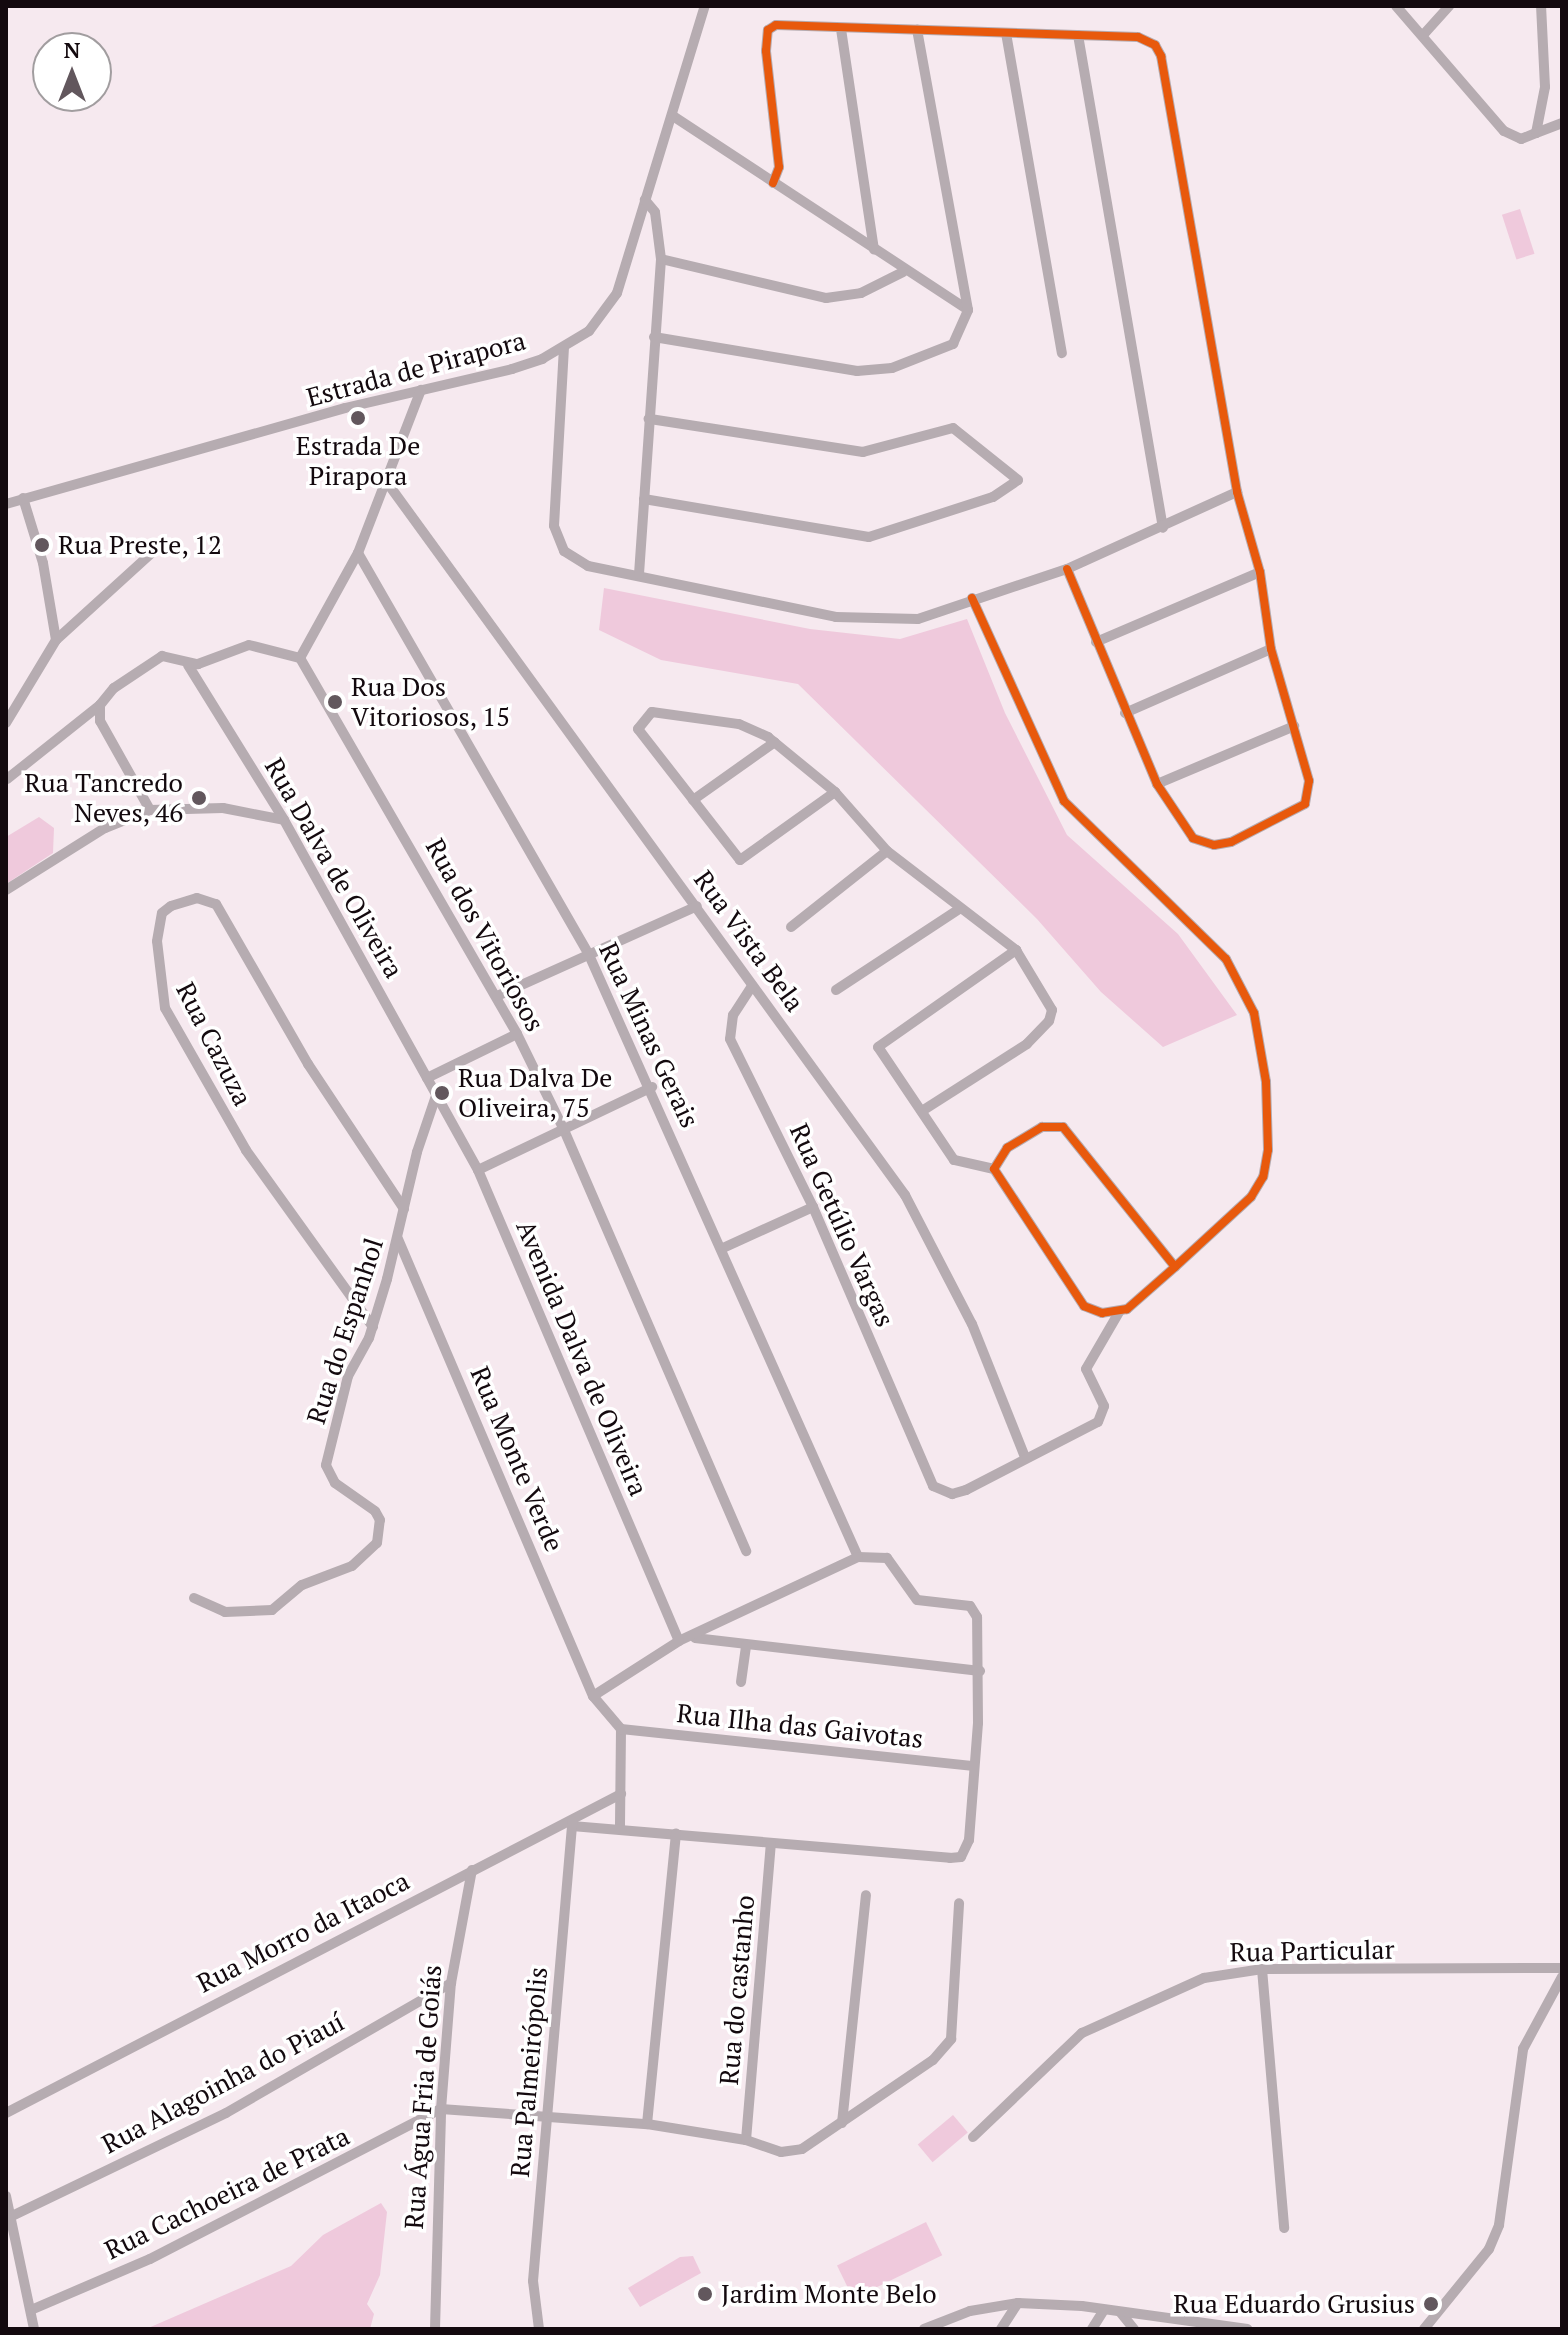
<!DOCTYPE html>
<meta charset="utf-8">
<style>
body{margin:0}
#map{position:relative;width:1568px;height:2335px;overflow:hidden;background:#f6e9ef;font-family:"PT Serif",serif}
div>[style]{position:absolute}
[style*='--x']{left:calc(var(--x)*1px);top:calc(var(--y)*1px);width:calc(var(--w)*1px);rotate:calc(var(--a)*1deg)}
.green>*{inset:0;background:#efc9dc;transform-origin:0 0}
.minor>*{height:10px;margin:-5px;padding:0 5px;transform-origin:5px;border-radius:5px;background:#b6acb1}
.cycleway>*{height:8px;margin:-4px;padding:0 4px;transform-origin:4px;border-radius:4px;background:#e8590c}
.dots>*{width:22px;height:22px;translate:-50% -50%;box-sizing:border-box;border:4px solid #fff;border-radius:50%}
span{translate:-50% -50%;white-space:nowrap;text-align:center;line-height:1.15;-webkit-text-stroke:7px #fff;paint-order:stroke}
.street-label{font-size:26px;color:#13090e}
.poi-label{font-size:26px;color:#13090e}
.left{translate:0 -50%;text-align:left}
.right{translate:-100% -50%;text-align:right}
.frame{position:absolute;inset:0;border:8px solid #13090e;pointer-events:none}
.north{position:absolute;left:32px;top:32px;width:80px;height:80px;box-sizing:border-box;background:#fff;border:2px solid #a19d9f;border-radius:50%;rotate:0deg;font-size:22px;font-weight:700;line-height:32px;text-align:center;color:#13090e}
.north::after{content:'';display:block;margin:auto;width:28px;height:36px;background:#62575d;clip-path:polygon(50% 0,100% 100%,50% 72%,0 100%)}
</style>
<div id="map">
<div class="green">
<div style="left:1520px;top:209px;width:47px;height:19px;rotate:72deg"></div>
<div style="clip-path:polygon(604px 588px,810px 629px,900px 639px,967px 619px,1005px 713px,1067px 835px,1178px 934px,1237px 1015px,1163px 1047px,1101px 992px,1037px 919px,798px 684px,661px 660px,599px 630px)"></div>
<div style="clip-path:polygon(39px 817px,54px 828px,53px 853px,6px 884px,6px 837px)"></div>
<div style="left:953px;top:2115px;width:23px;height:46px;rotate:50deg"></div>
<div style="clip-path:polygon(381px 2203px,387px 2212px,380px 2275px,367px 2304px,374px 2314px,370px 2329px,146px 2329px,291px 2266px,323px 2235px)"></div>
<div style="left:926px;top:2222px;width:37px;height:99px;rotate:64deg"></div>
<div style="clip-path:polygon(693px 2256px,701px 2273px,640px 2307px,628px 2288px,680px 2257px)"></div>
</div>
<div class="minor">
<div style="--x:1396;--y:6;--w:165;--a:49.2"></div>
<div style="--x:1504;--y:131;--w:19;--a:25"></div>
<div style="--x:1521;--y:139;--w:16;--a:-22"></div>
<div style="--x:1536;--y:133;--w:47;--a:-78.9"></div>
<div style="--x:1545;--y:87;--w:81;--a:-92.8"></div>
<div style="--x:841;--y:29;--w:223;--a:81.5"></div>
<div style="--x:1006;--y:33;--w:325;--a:80.1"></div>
<div style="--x:1424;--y:34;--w:38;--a:-48"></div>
<div style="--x:1078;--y:35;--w:500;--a:80.22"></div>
<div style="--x:673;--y:116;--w:353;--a:33.3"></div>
<div style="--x:1536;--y:133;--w:28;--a:-21"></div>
<div style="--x:773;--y:183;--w:17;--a:-69"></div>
<div style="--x:779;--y:167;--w:117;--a:-96.4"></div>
<div style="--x:766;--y:51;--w:21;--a:-85"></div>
<div style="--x:768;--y:30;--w:9;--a:-32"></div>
<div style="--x:776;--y:25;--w:362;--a:1.9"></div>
<div style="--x:1138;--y:37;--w:19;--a:25"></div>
<div style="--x:1155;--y:45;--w:13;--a:61"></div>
<div style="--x:1161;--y:56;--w:443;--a:80.1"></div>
<div style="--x:1237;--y:492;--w:83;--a:74"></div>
<div style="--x:1260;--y:572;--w:78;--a:81.9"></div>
<div style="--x:1271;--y:649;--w:137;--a:73.9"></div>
<div style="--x:1309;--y:781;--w:23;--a:100"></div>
<div style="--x:1305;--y:804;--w:83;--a:152.8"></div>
<div style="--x:1231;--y:842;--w:17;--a:170"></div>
<div style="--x:1214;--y:845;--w:22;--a:-162"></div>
<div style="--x:1193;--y:838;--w:65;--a:-123.7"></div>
<div style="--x:1157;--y:784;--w:233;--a:-112.7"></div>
<div style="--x:661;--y:259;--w:170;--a:13.3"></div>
<div style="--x:826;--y:298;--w:35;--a:-8"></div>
<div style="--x:861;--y:293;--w:47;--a:-26.6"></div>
<div style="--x:654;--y:337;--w:206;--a:9.5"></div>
<div style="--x:857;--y:371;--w:35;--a:-5"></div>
<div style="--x:892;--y:368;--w:66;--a:-21.5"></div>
<div style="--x:953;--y:344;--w:37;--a:-66"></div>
<div style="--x:968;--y:310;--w:285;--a:-100.3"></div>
<div style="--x:564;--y:347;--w:179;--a:93.2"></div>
<div style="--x:554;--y:526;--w:27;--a:68"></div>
<div style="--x:564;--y:551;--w:28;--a:32"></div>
<div style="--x:588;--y:566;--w:253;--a:11.6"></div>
<div style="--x:836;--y:617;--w:82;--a:1.4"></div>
<div style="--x:918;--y:619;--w:157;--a:-18.6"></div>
<div style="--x:1067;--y:569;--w:187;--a:-24.4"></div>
<div style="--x:386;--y:481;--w:883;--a:53.99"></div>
<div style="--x:905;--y:1195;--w:145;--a:62.6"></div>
<div style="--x:972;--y:1324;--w:143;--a:68.3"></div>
<div style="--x:23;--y:498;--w:68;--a:72.9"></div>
<div style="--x:43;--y:563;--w:78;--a:80.4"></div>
<div style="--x:644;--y:499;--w:228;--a:9.6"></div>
<div style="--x:869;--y:537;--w:130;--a:-17.9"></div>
<div style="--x:993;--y:497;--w:30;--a:-34"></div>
<div style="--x:1018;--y:480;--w:83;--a:-141.3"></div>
<div style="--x:953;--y:428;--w:93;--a:165.1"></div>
<div style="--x:863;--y:452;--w:217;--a:-171.2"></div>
<div style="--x:6;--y:504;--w:352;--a:-15.8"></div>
<div style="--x:345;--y:408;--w:171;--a:-13.1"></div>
<div style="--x:512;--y:369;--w:32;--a:-18"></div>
<div style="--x:542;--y:359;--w:55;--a:-30.8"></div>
<div style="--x:589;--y:331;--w:47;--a:-53.6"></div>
<div style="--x:617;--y:293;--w:300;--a:-73"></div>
<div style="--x:358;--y:553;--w:464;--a:60.1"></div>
<div style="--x:589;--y:955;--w:659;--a:65.92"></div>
<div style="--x:639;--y:574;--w:316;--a:-86"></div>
<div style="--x:661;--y:259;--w:47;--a:-97.3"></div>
<div style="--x:655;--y:212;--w:16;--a:-130"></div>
<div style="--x:972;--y:598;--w:223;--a:65.6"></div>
<div style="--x:1064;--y:801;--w:226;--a:44.3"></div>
<div style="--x:1226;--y:959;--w:61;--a:62.6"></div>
<div style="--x:1254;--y:1013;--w:70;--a:80.1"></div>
<div style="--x:1266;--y:1082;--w:68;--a:88.3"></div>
<div style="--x:1268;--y:1150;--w:27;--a:100"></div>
<div style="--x:1263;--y:1177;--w:23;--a:121"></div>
<div style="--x:1251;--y:1197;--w:103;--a:137.4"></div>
<div style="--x:1175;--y:1267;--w:64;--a:138.8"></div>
<div style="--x:1127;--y:1309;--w:25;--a:171"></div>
<div style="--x:1102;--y:1313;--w:19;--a:-159"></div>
<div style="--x:1084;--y:1306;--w:164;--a:-123.3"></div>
<div style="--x:994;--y:1169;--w:25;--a:-58"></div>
<div style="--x:1007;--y:1148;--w:41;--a:-31"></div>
<div style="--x:1042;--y:1127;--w:21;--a:0"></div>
<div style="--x:1063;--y:1127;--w:179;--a:51.3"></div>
<div style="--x:1096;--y:642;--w:178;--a:-23.1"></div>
<div style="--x:300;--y:658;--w:434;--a:60"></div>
<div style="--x:517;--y:1034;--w:107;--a:63.9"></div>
<div style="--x:564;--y:1130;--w:459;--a:66.6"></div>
<div style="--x:300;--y:658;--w:120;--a:-61.1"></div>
<div style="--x:358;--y:553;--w:175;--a:-68.9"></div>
<div style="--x:188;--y:665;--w:182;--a:58.2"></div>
<div style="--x:284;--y:820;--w:400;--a:61"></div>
<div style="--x:478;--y:1170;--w:512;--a:66.89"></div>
<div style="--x:1125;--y:713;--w:159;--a:-23.7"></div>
<div style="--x:6;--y:723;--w:97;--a:-58.9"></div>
<div style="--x:56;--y:640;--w:135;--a:-42.3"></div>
<div style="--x:7;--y:779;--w:119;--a:-38.5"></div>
<div style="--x:1157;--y:784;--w:149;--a:-22.9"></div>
<div style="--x:835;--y:792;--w:117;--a:144.4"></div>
<div style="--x:740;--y:860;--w:166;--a:-127.9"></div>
<div style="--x:638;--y:729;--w:22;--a:-51"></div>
<div style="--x:652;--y:712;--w:88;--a:7.9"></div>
<div style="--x:739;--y:724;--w:32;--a:24"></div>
<div style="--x:768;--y:737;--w:87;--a:39.4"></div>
<div style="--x:835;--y:792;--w:79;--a:48.6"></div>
<div style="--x:887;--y:851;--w:163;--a:37.5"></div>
<div style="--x:1016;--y:950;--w:70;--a:59"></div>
<div style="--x:1052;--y:1010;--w:11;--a:105"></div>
<div style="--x:1049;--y:1021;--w:32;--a:134"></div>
<div style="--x:1027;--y:1044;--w:125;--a:147.5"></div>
<div style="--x:693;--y:800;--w:100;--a:-35.3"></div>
<div style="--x:150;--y:810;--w:102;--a:-119.3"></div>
<div style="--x:100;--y:721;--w:16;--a:-90"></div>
<div style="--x:100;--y:705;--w:22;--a:-51"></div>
<div style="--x:114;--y:688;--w:58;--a:-33.7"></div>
<div style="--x:162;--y:656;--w:37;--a:13"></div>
<div style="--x:198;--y:664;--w:54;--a:-20.4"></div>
<div style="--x:249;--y:645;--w:53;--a:14.3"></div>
<div style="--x:6;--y:890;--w:117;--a:-32.1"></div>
<div style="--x:105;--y:828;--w:48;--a:-21.8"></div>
<div style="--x:150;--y:810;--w:73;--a:-1.6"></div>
<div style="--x:223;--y:808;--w:62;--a:11.1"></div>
<div style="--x:791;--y:927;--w:122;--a:-38.4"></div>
<div style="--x:752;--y:986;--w:35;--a:123"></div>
<div style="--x:733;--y:1015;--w:24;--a:97"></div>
<div style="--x:730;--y:1039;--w:187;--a:63.7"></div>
<div style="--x:813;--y:1207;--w:304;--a:66.7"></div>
<div style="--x:933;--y:1486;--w:21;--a:23"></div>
<div style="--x:952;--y:1494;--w:15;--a:-16"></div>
<div style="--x:966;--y:1490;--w:148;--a:-27.3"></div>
<div style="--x:1098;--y:1422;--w:17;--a:-69"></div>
<div style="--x:1104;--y:1406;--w:41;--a:-115.9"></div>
<div style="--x:1086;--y:1369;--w:66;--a:-59.9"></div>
<div style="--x:836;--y:990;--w:149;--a:-33.3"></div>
<div style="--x:497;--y:996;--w:219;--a:-24.2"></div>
<div style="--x:427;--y:1078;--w:100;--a:-26.1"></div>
<div style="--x:994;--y:1169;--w:41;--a:-167.3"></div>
<div style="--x:954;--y:1160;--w:136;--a:-123.9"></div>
<div style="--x:878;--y:1047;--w:169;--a:-35.1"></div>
<div style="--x:478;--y:1170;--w:193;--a:-25.5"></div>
<div style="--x:398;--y:1239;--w:497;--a:66.9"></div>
<div style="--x:593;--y:1696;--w:43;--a:49.7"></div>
<div style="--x:621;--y:1729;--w:99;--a:90.6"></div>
<div style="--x:723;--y:1248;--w:99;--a:-24.5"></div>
<div style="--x:373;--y:1327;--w:218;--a:-125.7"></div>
<div style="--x:246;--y:1150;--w:163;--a:-119.7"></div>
<div style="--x:165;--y:1008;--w:67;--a:-96.8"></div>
<div style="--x:157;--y:941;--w:28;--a:-80"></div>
<div style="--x:162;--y:913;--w:11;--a:-38"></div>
<div style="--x:171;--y:906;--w:27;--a:-17"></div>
<div style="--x:197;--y:898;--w:20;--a:18"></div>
<div style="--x:216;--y:904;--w:185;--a:60.1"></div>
<div style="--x:308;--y:1064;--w:174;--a:56.5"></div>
<div style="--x:194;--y:1598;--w:34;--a:24"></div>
<div style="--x:225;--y:1612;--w:47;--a:-2.4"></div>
<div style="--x:272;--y:1610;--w:39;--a:-40"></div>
<div style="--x:302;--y:1585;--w:53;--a:-20.8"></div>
<div style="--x:352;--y:1566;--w:34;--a:-43"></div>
<div style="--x:377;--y:1543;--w:23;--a:-83"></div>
<div style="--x:380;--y:1520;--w:10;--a:-119"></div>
<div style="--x:375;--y:1511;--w:49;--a:-145"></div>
<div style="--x:335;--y:1483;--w:20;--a:-117"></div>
<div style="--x:326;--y:1465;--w:92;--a:-76.1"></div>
<div style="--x:348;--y:1376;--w:43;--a:-61.1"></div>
<div style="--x:369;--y:1338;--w:62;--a:-73"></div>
<div style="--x:387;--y:1279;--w:130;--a:-76.7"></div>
<div style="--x:417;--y:1152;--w:59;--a:-71.3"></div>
<div style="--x:695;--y:1638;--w:287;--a:6.6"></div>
<div style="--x:741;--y:1682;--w:37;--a:-82"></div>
<div style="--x:621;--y:1729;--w:355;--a:6"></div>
<div style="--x:572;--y:1826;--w:379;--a:4.8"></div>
<div style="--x:950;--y:1858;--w:11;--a:-5"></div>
<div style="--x:961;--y:1857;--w:19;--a:-65"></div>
<div style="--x:969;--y:1840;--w:117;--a:-85.6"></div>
<div style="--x:978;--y:1723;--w:106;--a:-90.5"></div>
<div style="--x:977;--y:1617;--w:13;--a:-122"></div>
<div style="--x:970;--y:1606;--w:53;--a:-173.5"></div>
<div style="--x:917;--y:1600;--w:52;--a:-125.5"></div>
<div style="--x:887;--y:1558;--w:29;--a:-178"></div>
<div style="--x:858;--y:1557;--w:198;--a:154.9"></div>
<div style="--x:679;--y:1641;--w:102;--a:147.4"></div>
<div style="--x:1262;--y:1969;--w:260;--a:85.1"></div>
<div style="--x:6;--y:2113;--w:693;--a:-27.42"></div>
<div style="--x:842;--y:2123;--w:229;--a:-84"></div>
<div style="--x:647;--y:2124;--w:292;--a:-84.3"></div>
<div style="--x:973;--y:2137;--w:151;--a:-43.7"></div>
<div style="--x:1082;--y:2033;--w:134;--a:-24.3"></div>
<div style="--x:1204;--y:1978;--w:59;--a:-8.8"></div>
<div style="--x:1262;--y:1969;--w:300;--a:-0.2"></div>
<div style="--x:746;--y:2140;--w:297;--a:-85.2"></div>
<div style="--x:6;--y:2196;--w:136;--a:78.1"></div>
<div style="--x:12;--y:2216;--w:237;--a:-25.7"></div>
<div style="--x:226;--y:2113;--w:260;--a:-30"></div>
<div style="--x:31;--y:2310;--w:129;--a:-23.2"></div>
<div style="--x:150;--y:2259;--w:327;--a:-27.3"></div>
<div style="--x:441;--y:2109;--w:207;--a:4.2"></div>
<div style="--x:647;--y:2124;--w:100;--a:9.2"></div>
<div style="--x:746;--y:2140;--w:37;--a:19"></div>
<div style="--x:781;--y:2152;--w:21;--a:-8"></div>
<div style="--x:802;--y:2149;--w:158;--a:-34.2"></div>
<div style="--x:933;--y:2060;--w:28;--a:-49"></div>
<div style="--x:951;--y:2039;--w:136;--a:-86.6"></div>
<div style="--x:1121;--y:2313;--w:21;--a:51"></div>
<div style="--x:435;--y:2329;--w:220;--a:-88.4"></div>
<div style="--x:441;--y:2109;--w:126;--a:-85.5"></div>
<div style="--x:451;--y:1983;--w:115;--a:-79.5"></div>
<div style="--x:539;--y:2329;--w:48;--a:-97.1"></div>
<div style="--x:533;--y:2281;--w:461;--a:-85.1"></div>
<div style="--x:924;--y:2329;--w:49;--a:-21.4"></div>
<div style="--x:970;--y:2311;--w:49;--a:-9.5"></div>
<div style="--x:1018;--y:2303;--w:64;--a:2.7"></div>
<div style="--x:1082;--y:2306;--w:167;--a:7.9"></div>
<div style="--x:1001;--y:2329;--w:31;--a:-57"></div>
<div style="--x:1092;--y:2329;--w:22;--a:-58"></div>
<div style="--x:1424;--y:2329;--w:103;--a:-50.9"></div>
<div style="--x:1489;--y:2249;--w:26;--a:-67"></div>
<div style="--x:1499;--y:2225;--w:178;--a:-82.2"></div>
<div style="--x:1523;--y:2049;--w:82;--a:-61.6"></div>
</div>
<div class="cycleway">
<div style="--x:773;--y:183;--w:17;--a:-69"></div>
<div style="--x:779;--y:167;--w:117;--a:-96.4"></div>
<div style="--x:766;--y:51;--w:21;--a:-85"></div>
<div style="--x:768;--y:30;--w:9;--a:-32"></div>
<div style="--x:776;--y:25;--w:362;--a:1.9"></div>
<div style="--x:1138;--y:37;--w:19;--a:25"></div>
<div style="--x:1155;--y:45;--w:13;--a:61"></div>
<div style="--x:1161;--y:56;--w:443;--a:80.1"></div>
<div style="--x:1237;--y:492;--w:83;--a:74"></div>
<div style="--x:1260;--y:572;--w:78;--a:81.9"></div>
<div style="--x:1271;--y:649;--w:137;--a:73.9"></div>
<div style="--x:1309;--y:781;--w:23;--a:100"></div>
<div style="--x:1305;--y:804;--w:83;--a:152.8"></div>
<div style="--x:1231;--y:842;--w:17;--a:170"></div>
<div style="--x:1214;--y:845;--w:22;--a:-162"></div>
<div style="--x:1193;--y:838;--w:65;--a:-123.7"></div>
<div style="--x:1157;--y:784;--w:233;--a:-112.7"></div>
<div style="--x:972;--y:598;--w:223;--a:65.6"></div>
<div style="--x:1064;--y:801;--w:226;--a:44.3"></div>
<div style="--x:1226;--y:959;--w:61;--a:62.6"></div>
<div style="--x:1254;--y:1013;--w:70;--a:80.1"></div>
<div style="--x:1266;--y:1082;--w:68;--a:88.3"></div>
<div style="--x:1268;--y:1150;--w:27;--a:100"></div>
<div style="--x:1263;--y:1177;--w:23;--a:121"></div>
<div style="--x:1251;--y:1197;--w:103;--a:137.4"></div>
<div style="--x:1175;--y:1267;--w:64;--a:138.8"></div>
<div style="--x:1127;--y:1309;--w:25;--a:171"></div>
<div style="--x:1102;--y:1313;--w:19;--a:-159"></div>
<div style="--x:1084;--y:1306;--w:164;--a:-123.3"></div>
<div style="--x:994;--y:1169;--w:25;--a:-58"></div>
<div style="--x:1007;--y:1148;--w:41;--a:-31"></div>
<div style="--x:1042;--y:1127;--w:21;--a:0"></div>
<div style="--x:1063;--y:1127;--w:179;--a:51.3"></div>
</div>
<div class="dots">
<div style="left:358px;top:418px;background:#62575d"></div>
<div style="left:42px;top:545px;background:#62575d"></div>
<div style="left:335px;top:702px;background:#62575d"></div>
<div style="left:199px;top:798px;background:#62575d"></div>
<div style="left:442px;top:1093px;background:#62575d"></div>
<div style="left:705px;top:2294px;background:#62575d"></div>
<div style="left:1431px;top:2304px;background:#62575d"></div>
</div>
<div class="street-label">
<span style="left:416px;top:369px;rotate:-15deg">Estrada de Pirapora</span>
<span style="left:334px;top:868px;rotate:60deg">Rua Dalva de Oliveira</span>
<span style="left:485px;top:935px;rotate:61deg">Rua dos Vitoriosos</span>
<span style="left:749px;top:941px;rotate:54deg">Rua Vista Bela</span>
<span style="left:649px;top:1035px;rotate:65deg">Rua Minas Gerais</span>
<span style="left:214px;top:1044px;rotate:63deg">Rua Cazuza</span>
<span style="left:842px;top:1225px;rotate:66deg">Rua Getúlio Vargas</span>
<span style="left:345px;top:1331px;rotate:-72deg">Rua do Espanhol</span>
<span style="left:582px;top:1358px;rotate:67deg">Avenida Dalva de Oliveira</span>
<span style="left:517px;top:1459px;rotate:67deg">Rua Monte Verde</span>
<span style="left:800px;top:1726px;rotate:6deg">Rua Ilha das Gaivotas</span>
<span style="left:303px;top:1932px;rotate:-27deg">Rua Morro da Itaoca</span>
<span style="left:1312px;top:1951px;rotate:-1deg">Rua Particular</span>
<span style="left:737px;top:1990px;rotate:-85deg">Rua do castanho</span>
<span style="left:529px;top:2072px;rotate:-85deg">Rua Palmeirópolis</span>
<span style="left:223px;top:2083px;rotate:-28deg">Rua Alagoinha do Piauí</span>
<span style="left:423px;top:2097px;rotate:-86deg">Rua Água Fria de Goiás</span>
<span style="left:227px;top:2193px;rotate:-26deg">Rua Cachoeira de Prata</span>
</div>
<div class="poi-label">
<span style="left:358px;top:461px">Estrada De<br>Pirapora</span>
<span class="left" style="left:58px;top:545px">Rua Preste, 12</span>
<span class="left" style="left:351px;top:702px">Rua Dos<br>Vitoriosos, 15</span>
<span class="right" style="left:183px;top:798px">Rua Tancredo<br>Neves, 46</span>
<span class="left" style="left:458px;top:1093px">Rua Dalva De<br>Oliveira, 75</span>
<span class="left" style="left:721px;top:2294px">Jardim Monte Belo</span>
<span class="right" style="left:1415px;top:2304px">Rua Eduardo Grusius</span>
</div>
<div class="frame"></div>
<div class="north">N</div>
</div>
